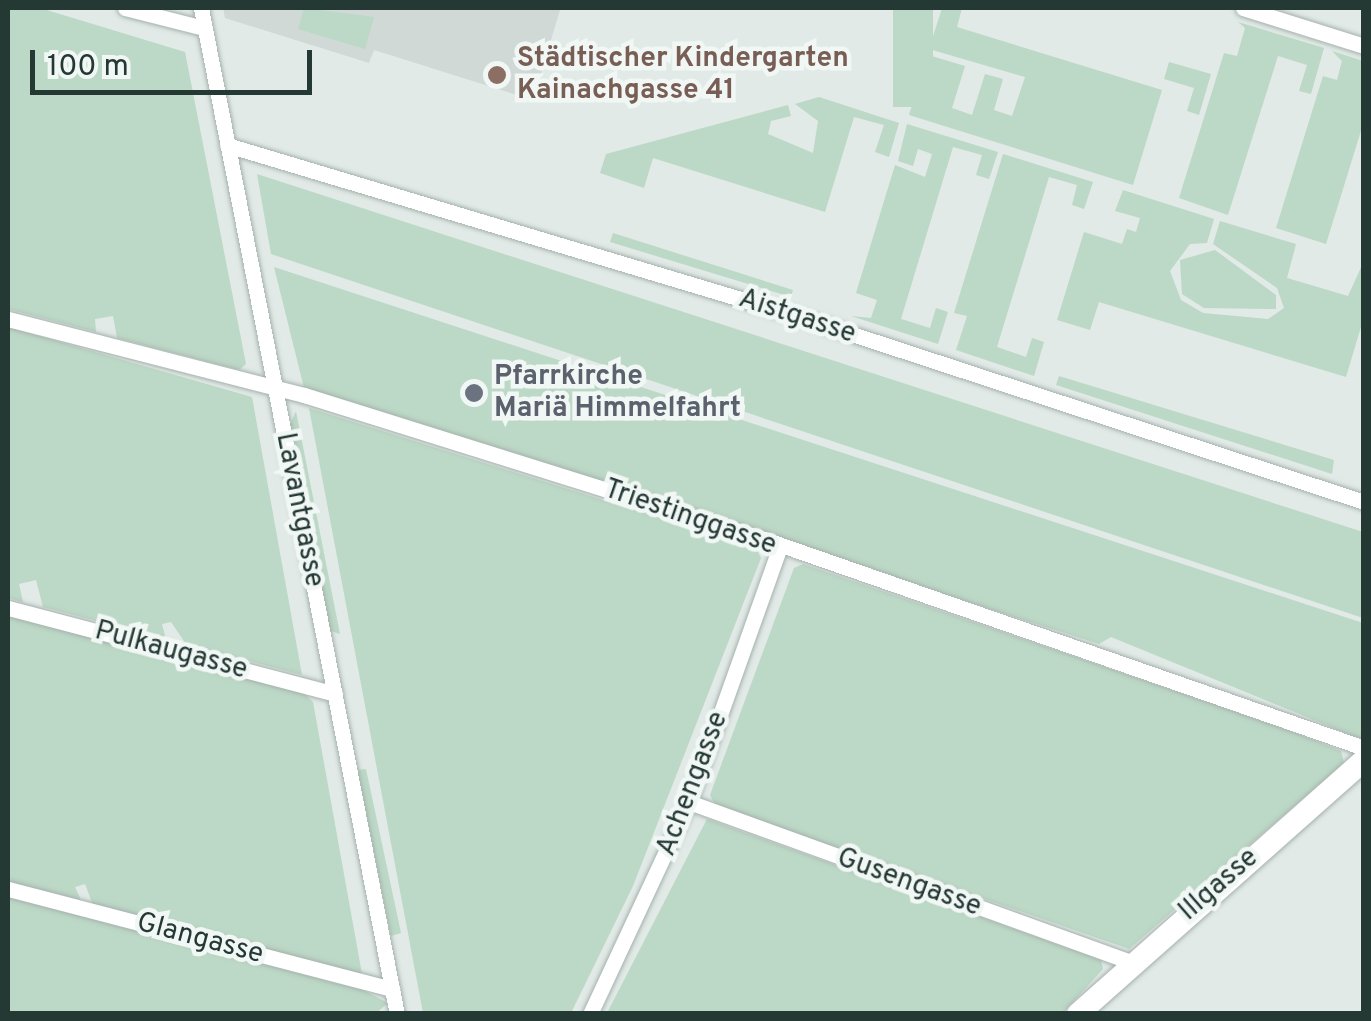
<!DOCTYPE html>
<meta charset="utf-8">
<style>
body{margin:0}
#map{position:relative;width:1371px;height:1021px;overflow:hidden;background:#e1eae6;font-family:Overpass,sans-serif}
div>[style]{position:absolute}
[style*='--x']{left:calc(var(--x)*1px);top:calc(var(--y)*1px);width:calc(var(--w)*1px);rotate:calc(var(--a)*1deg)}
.built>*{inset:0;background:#d0d9d5}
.green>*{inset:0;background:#bcd8c6;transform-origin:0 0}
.roads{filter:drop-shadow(0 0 2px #a5b1ad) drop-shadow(0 0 2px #a5b1ad)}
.street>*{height:15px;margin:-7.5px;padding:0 7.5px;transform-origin:7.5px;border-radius:7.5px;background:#fff}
.secondary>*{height:22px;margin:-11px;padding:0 11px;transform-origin:11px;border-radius:11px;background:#fff}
.dots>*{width:28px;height:28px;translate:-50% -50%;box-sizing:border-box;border:5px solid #f1f7f4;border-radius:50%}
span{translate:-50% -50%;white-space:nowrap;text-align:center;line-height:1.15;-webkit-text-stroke:9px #f1f7f4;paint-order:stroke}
.education-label{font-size:28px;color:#785e54;font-weight:700}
.left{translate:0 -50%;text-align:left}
.street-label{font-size:28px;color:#243834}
.worship-label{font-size:28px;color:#5b616d;font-weight:700}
.frame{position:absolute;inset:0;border:10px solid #243834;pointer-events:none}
.scale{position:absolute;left:30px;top:50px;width:282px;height:45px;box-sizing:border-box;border:5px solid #243834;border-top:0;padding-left:12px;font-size:30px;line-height:35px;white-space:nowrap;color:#243834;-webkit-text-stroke:8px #f1f7f4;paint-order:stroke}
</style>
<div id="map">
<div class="built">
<div style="clip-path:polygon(223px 8px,575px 8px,560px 10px,533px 100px,374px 50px,369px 63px,225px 18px)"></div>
</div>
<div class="green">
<div style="clip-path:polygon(8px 8px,40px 8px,185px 52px,246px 364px,239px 370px,117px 338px,113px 316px,95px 319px,96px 332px,8px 309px)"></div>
<div style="clip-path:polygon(304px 8px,374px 17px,365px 49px,298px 29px)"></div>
<div style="left:893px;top:8px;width:40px;height:99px"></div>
<div style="clip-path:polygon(942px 8px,962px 8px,957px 27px,1162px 90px,1133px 185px,909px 115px,928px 55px,965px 66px,952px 108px,972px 115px,985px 74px,1003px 79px,994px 110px,1012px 116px,1025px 77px,929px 49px)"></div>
<div style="clip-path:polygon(1238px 22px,1324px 48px,1311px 94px,1299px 91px,1307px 65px,1278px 56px,1228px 215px,1179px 198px,1224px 53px,1237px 56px,1245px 28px)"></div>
<div style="clip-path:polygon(1332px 51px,1363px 61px,1364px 121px,1326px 244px,1276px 228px,1323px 76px,1337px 80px,1342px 61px)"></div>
<div style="clip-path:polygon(1169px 62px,1211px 74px,1199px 115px,1187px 111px,1194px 88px,1164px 79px)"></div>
<div style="clip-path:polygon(819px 97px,899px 123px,889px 157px,875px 152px,884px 125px,854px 117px,825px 212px,653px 158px,644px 188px,600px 173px,606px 154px,788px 105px,791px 116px,771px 121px,768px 134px,813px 153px,818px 121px,795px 104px)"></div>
<div style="clip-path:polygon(907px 124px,998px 152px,989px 179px,976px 175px,982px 155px,953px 147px,901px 319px,930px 328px,936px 308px,948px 312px,938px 344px,851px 316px,871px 318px,877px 300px,856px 293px,895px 165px,925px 177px,932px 154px,918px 149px,913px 166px,898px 161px)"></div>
<div style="clip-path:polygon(1003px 154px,1093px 182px,1084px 209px,1072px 205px,1077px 185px,1049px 177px,997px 347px,1026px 357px,1032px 338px,1044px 342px,1034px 376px,956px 350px,967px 316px,954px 313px)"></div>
<div style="clip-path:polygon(257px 174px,1363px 532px,1363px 618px,271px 254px)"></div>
<div style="clip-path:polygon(1123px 190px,1214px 219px,1207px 243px,1190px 244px,1170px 271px,1181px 300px,1203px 313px,1268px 319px,1284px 308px,1277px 288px,1213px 244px,1220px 221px,1296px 244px,1287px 278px,1348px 296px,1363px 263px,1363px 320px,1346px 377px,1099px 302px,1090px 330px,1057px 320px,1084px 232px,1122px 244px,1127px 229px,1136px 232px,1140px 218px,1115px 211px)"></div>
<div style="clip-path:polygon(613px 233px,793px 290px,791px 297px,610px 242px)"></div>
<div style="clip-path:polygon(1215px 250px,1276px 295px,1276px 309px,1204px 308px,1182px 294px,1180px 260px)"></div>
<div style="clip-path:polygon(274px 267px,1363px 623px,1363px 740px,1111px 637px,1099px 644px,304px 388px)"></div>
<div style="clip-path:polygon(8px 327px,252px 397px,302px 675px,186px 644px,171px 622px,162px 624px,166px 639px,43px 607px,36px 580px,19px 584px,23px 602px,8px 598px)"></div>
<div style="clip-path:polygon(1059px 376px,1334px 460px,1332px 474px,1056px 385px)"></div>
<div style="clip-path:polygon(309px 408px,756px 548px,761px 558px,633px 886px,571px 1013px,423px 1013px)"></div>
<div style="clip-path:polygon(296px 411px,340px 634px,328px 630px,289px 427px)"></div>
<div style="clip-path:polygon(803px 564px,1283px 728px,1341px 751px,1344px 763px,1129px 949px,716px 806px,710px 795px,794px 568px)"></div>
<div style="clip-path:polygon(8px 615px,303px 692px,313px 702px,362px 974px,93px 905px,85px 884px,75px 887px,81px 900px,8px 882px)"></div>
<div style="clip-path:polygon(366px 769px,401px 933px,391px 936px,357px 770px)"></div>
<div style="clip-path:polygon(707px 819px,1101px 960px,1103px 969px,1063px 1013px,607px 1013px)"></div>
<div style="clip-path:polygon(8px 897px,363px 990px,388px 1003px,375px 1014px,8px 1013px)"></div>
</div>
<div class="roads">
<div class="street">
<div style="--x:125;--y:8;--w:81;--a:14.2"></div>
<div style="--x:201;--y:8;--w:1025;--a:78.98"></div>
<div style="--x:1243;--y:8;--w:127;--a:17.4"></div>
<div style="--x:227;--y:145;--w:592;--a:16.69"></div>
<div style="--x:794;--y:315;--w:600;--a:18.16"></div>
<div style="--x:8;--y:319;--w:306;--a:14.4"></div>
<div style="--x:304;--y:395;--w:482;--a:17.4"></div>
<div style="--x:764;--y:539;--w:635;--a:19.2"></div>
<div style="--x:8;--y:608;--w:338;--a:14.7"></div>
<div style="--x:689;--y:802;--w:469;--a:19.9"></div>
<div style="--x:8;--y:889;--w:397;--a:14.6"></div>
<div style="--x:590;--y:1014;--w:234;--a:-65"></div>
<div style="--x:689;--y:802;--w:271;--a:-70.4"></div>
</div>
<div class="secondary">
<div style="--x:1078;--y:1014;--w:383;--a:-41.6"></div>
</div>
</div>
<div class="dots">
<div style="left:497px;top:75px;background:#8d6e63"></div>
<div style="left:474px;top:393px;background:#6b7280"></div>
</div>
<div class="education-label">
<span class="left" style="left:517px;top:75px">Städtischer Kindergarten<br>Kainachgasse 41</span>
</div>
<div class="street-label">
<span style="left:797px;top:317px;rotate:18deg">Aistgasse</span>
<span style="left:299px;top:510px;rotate:79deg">Lavantgasse</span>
<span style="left:690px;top:518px;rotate:19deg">Triestinggasse</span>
<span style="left:171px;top:651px;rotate:15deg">Pulkaugasse</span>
<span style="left:693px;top:784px;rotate:-69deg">Achengasse</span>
<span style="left:909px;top:883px;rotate:20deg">Gusengasse</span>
<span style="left:1219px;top:885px;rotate:-41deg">Illgasse</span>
<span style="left:200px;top:939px;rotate:15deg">Glangasse</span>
</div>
<div class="worship-label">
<span class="left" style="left:494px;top:393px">Pfarrkirche<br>Mariä Himmelfahrt</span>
</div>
<div class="frame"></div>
<div class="scale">100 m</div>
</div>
